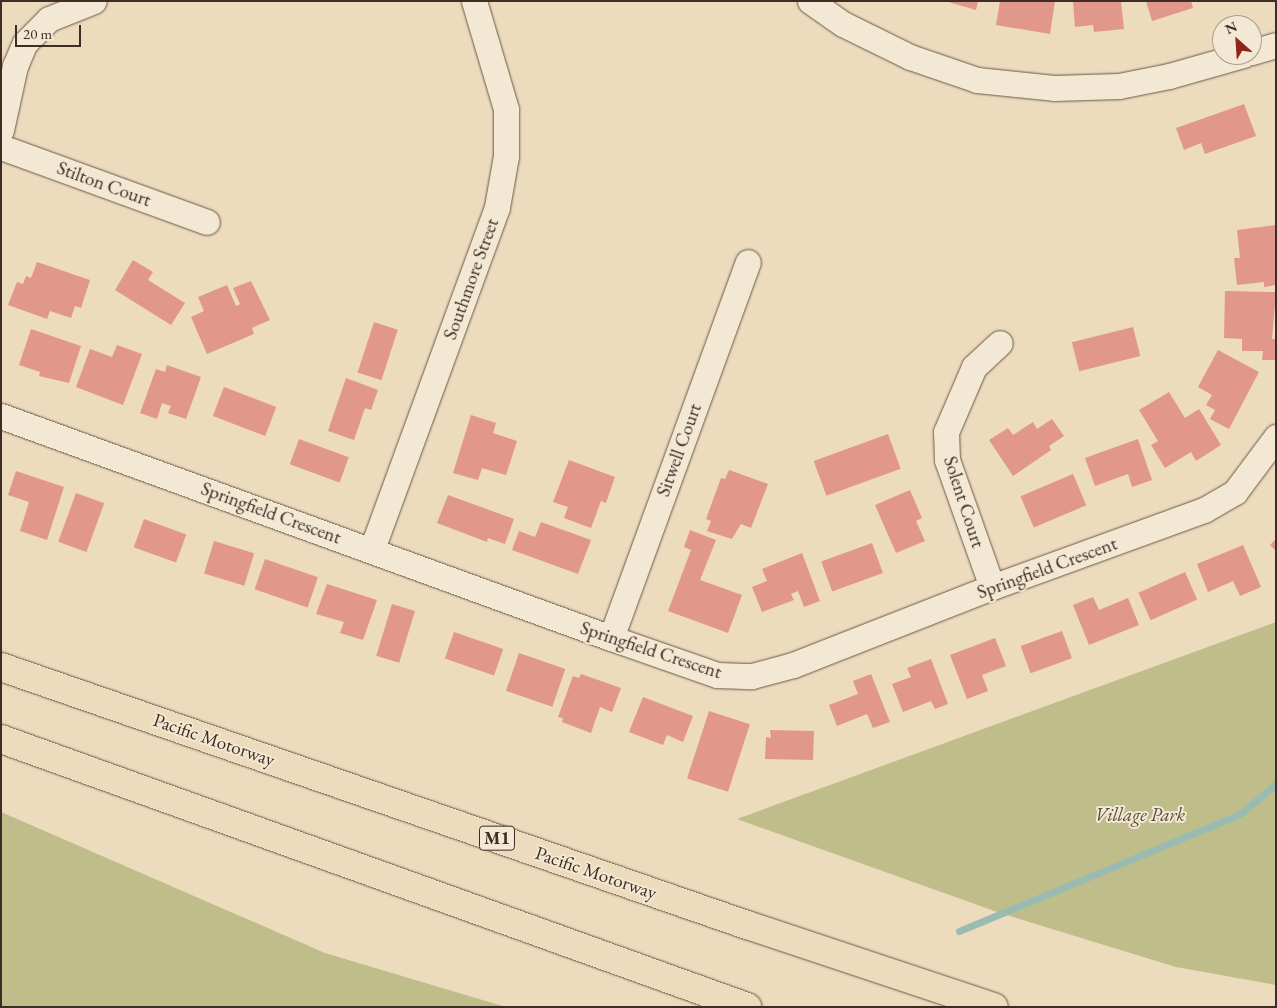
<!DOCTYPE html>
<style>
body{margin:0}
#map{position:relative;width:1277px;height:1008px;overflow:hidden;background:#ecdbbc;font-family:"EB Garamond",serif}
div>[style]{position:absolute}
[style*='--x']{left:calc(var(--x)*1px);top:calc(var(--y)*1px);width:calc(var(--w)*1px);rotate:calc(var(--a)*1deg)}
.green>*{inset:0;background:#bfbe8b}
.stream>*{height:7px;margin:-3.5px;padding:0 3.5px;transform-origin:3.5px;border-radius:3.5px;background:#99bbb1}
.building>*{inset:0;background:#e1978a;transform-origin:0 0}
.roads{filter:drop-shadow(0 0 1px #6a584a) drop-shadow(0 0 1px #6a584a)}
.minor>*{height:25px;margin:-12.5px;padding:0 12.5px;transform-origin:12.5px;border-radius:12.5px;background:#f3e8d3}
.motorway>*{height:28px;margin:-14px;padding:0 14px;transform-origin:14px;border-radius:14px;background:#ecdbbc}
span{translate:-50% -50%;white-space:nowrap;text-align:center;line-height:1.15;-webkit-text-stroke:4px #f3e8d3;paint-order:stroke}
.shield-label span{padding:1px 4px;background:#f3e8d3;border:1px solid;border-radius:4px;-webkit-text-stroke-width:0}
.shield-label{font-size:18px;color:#3f2c24;font-weight:700}
.street-label{font-size:19px;color:#3f2c24}
.park-label{font-size:19px;color:#594939;font-style:italic}
.frame{position:absolute;inset:0;border:2px solid #3f2c24;pointer-events:none}
.north{position:absolute;left:1212px;top:15px;width:50px;height:50px;box-sizing:border-box;background:#f3e8d3;border:1px solid #ab9d8d;border-radius:50%;rotate:334deg;font-size:14px;font-weight:700;line-height:20px;text-align:center;color:#3f2c24}
.north::after{content:'';display:block;margin:auto;width:18px;height:22px;background:#8f2418;clip-path:polygon(50% 0,100% 100%,50% 72%,0 100%)}
.scale{position:absolute;left:15px;top:25px;width:66px;height:22px;box-sizing:border-box;border:2px solid #3f2c24;border-top:0;padding-left:6px;font-size:15px;line-height:18px;white-space:nowrap;color:#3f2c24;-webkit-text-stroke:4px #f3e8d3;paint-order:stroke}
</style>
<div id="map">
<div class="green">
<div style="clip-path:polygon(1276px 622px,1276px 985px,1176px 967px,1000px 913px,737px 819px)"></div>
<div style="clip-path:polygon(1px 812px,325px 953px,506px 1007px,1px 1007px)"></div>
</div>
<div class="stream">
<div style="--x:959;--y:931;--w:304;--a:-22.6"></div>
<div style="--x:1240;--y:814;--w:47;--a:-39.8"></div>
</div>
<div class="building">
<div style="clip-path:polygon(945px 1px,978px 1px,976px 10px)"></div>
<div style="clip-path:polygon(1000px 1px,1055px 1px,1050px 34px,996px 25px)"></div>
<div style="clip-path:polygon(1076px 1px,1121px 1px,1124px 29px,1094px 32px,1093px 25px,1075px 27px,1073px 2px)"></div>
<div style="clip-path:polygon(1146px 1px,1191px 1px,1193px 8px,1152px 21px)"></div>
<div style="clip-path:polygon(1244px 104px,1256px 136px,1205px 154px,1201px 143px,1184px 150px,1176px 128px)"></div>
<div style="clip-path:polygon(1276px 225px,1276px 285px,1264px 287px,1264px 282px,1237px 285px,1234px 258px,1240px 258px,1237px 230px)"></div>
<div style="clip-path:polygon(133px 260px,153px 272px,148px 280px,185px 303px,171px 325px,115px 290px)"></div>
<div style="clip-path:polygon(37px 262px,90px 280px,81px 308px,75px 306px,71px 318px,50px 311px,47px 319px,8px 305px,17px 282px,23px 284px,26px 276px,31px 278px)"></div>
<div style="clip-path:polygon(251px 281px,270px 320px,252px 328px,254px 334px,207px 354px,191px 317px,204px 311px,198px 297px,227px 285px,236px 306px,240px 304px,233px 288px)"></div>
<div style="clip-path:polygon(1225px 291px,1276px 292px,1272px 339px,1276px 339px,1276px 360px,1262px 360px,1263px 351px,1242px 351px,1242px 339px,1224px 338px)"></div>
<div style="left:374px;top:322px;width:25px;height:53px;rotate:18deg"></div>
<div style="left:1133px;top:327px;width:30px;height:63px;rotate:76deg"></div>
<div style="clip-path:polygon(31px 329px,81px 346px,69px 383px,39px 376px,40px 372px,19px 365px)"></div>
<div style="clip-path:polygon(117px 345px,142px 354px,123px 405px,76px 387px,90px 349px,112px 357px)"></div>
<div style="clip-path:polygon(1218px 350px,1259px 372px,1229px 429px,1210px 419px,1215px 410px,1206px 405px,1212px 395px,1198px 387px)"></div>
<div style="clip-path:polygon(167px 365px,201px 377px,186px 419px,168px 413px,171px 406px,162px 403px,157px 419px,140px 413px,156px 369px,165px 372px)"></div>
<div style="clip-path:polygon(346px 378px,378px 390px,371px 410px,365px 408px,354px 440px,328px 431px)"></div>
<div style="left:224px;top:387px;width:56px;height:31px;rotate:21deg"></div>
<div style="clip-path:polygon(1169px 392px,1185px 418px,1199px 409px,1221px 445px,1196px 461px,1191px 452px,1165px 468px,1151px 445px,1158px 441px,1139px 410px)"></div>
<div style="clip-path:polygon(471px 415px,496px 423px,493px 433px,517px 441px,506px 475px,482px 468px,478px 480px,453px 473px)"></div>
<div style="clip-path:polygon(1052px 419px,1064px 436px,1049px 446px,1051px 450px,1013px 476px,989px 440px,1008px 428px,1013px 435px,1033px 422px,1037px 429px)"></div>
<div style="left:888px;top:434px;width:37px;height:79px;rotate:70deg"></div>
<div style="left:299px;top:439px;width:53px;height:27px;rotate:20deg"></div>
<div style="clip-path:polygon(1138px 439px,1152px 480px,1132px 487px,1128px 474px,1095px 486px,1085px 458px)"></div>
<div style="clip-path:polygon(569px 460px,615px 477px,606px 503px,601px 501px,591px 528px,564px 518px,568px 507px,553px 502px)"></div>
<div style="clip-path:polygon(729px 470px,768px 484px,751px 528px,741px 524px,732px 539px,707px 531px,711px 521px,706px 519px,721px 478px,725px 479px)"></div>
<div style="clip-path:polygon(16px 471px,64px 487px,47px 540px,20px 531px,29px 502px,8px 495px)"></div>
<div style="left:1073px;top:474px;width:34px;height:57px;rotate:67deg"></div>
<div style="clip-path:polygon(910px 490px,922px 518px,916px 521px,925px 541px,896px 553px,875px 505px)"></div>
<div style="left:76px;top:493px;width:30px;height:52px;rotate:20deg"></div>
<div style="clip-path:polygon(448px 495px,514px 519px,505px 544px,488px 538px,487px 542px,437px 523px)"></div>
<div style="left:144px;top:519px;width:45px;height:30px;rotate:20deg"></div>
<div style="clip-path:polygon(541px 522px,591px 540px,578px 574px,512px 550px,519px 531px,535px 537px)"></div>
<div style="clip-path:polygon(690px 530px,716px 540px,700px 580px,742px 595px,728px 633px,668px 611px,691px 550px,684px 547px)"></div>
<div style="clip-path:polygon(1276px 539px,1276px 551px,1270px 545px)"></div>
<div style="left:214px;top:541px;width:42px;height:34px;rotate:17deg"></div>
<div style="left:872px;top:543px;width:32px;height:54px;rotate:70deg"></div>
<div style="clip-path:polygon(1243px 545px,1261px 587px,1240px 596px,1233px 581px,1208px 592px,1197px 564px)"></div>
<div style="clip-path:polygon(802px 553px,820px 601px,804px 607px,798px 591px,791px 594px,794px 600px,762px 612px,752px 587px,767px 581px,762px 569px)"></div>
<div style="left:265px;top:559px;width:56px;height:32px;rotate:19deg"></div>
<div style="left:1185px;top:572px;width:30px;height:51px;rotate:66deg"></div>
<div style="clip-path:polygon(327px 584px,377px 600px,363px 640px,340px 633px,344px 622px,316px 614px)"></div>
<div style="clip-path:polygon(1093px 597px,1099px 610px,1128px 598px,1139px 625px,1089px 645px,1073px 605px)"></div>
<div style="left:392px;top:604px;width:24px;height:54px;rotate:17deg"></div>
<div style="left:1062px;top:631px;width:29px;height:44px;rotate:70deg"></div>
<div style="left:454px;top:632px;width:52px;height:28px;rotate:19deg"></div>
<div style="clip-path:polygon(995px 638px,1006px 666px,982px 675px,988px 691px,967px 699px,950px 655px)"></div>
<div style="left:519px;top:653px;width:49px;height:40px;rotate:19deg"></div>
<div style="clip-path:polygon(931px 659px,948px 704px,935px 709px,931px 701px,903px 712px,892px 684px,911px 677px,907px 668px)"></div>
<div style="clip-path:polygon(581px 674px,621px 688px,612px 712px,600px 707px,591px 733px,562px 722px,563px 718px,558px 717px,573px 676px,579px 678px)"></div>
<div style="clip-path:polygon(871px 674px,890px 722px,873px 728px,867px 714px,837px 726px,829px 705px,858px 694px,853px 681px)"></div>
<div style="clip-path:polygon(643px 697px,693px 716px,683px 742px,667px 735px,663px 745px,629px 732px)"></div>
<div style="left:709px;top:711px;width:43px;height:71px;rotate:18deg"></div>
<div style="clip-path:polygon(770px 730px,814px 731px,813px 760px,765px 759px,766px 737px,771px 738px)"></div>
</div>
<div class="roads">
<div class="minor">
<div style="--x:810;--y:1;--w:40;--a:34.9"></div>
<div style="--x:843;--y:24;--w:75;--a:26.2"></div>
<div style="--x:910;--y:57;--w:71;--a:18.9"></div>
<div style="--x:977;--y:80;--w:77;--a:5.9"></div>
<div style="--x:1054;--y:88;--w:65;--a:-1.8"></div>
<div style="--x:1119;--y:86;--w:51;--a:-11.3"></div>
<div style="--x:1169;--y:76;--w:77;--a:-15.8"></div>
<div style="--x:1252;--y:52;--w:25;--a:-16"></div>
<div style="--x:1;--y:130;--w:66;--a:-77.7"></div>
<div style="--x:15;--y:66;--w:25;--a:-67"></div>
<div style="--x:25;--y:43;--w:34;--a:-45"></div>
<div style="--x:49;--y:19;--w:48;--a:-21.8"></div>
<div style="--x:1;--y:147;--w:219;--a:20"></div>
<div style="--x:1;--y:416;--w:649;--a:20"></div>
<div style="--x:611;--y:638;--w:112;--a:19.2"></div>
<div style="--x:717;--y:675;--w:35;--a:2"></div>
<div style="--x:752;--y:676;--w:42;--a:-15"></div>
<div style="--x:793;--y:665;--w:214;--a:-21.4"></div>
<div style="--x:992;--y:587;--w:226;--a:-20"></div>
<div style="--x:1204;--y:510;--w:36;--a:-30"></div>
<div style="--x:1235;--y:492;--w:69;--a:-53.3"></div>
<div style="--x:372;--y:549;--w:364;--a:-69.9"></div>
<div style="--x:497;--y:207;--w:52;--a:-80"></div>
<div style="--x:506;--y:156;--w:47;--a:-90"></div>
<div style="--x:506;--y:109;--w:113;--a:-106.5"></div>
<div style="--x:992;--y:587;--w:135;--a:-109.5"></div>
<div style="--x:947;--y:460;--w:28;--a:-92"></div>
<div style="--x:946;--y:432;--w:71;--a:-66.7"></div>
<div style="--x:974;--y:367;--w:35;--a:-43"></div>
<div style="--x:611;--y:638;--w:400;--a:-70"></div>
</div>
<div class="motorway">
<div style="--x:1;--y:667;--w:789;--a:19.08"></div>
<div style="--x:747;--y:925;--w:260;--a:18.4"></div>
<div style="--x:1;--y:739;--w:793;--a:19.76"></div>
</div>
</div>
<div class="shield-label">
<span style="left:497px;top:838px">M1</span>
</div>
<div class="street-label">
<span style="left:104px;top:184px;rotate:20deg">Stilton Court</span>
<span style="left:471px;top:279px;rotate:-70deg">Southmore Street</span>
<span style="left:679px;top:450px;rotate:-70deg">Sitwell Court</span>
<span style="left:964px;top:502px;rotate:72deg">Solent Court</span>
<span style="left:271px;top:513px;rotate:20deg">Springfield Crescent</span>
<span style="left:1047px;top:568px;rotate:-20deg">Springfield Crescent</span>
<span style="left:651px;top:650px;rotate:18deg">Springfield Crescent</span>
<span style="left:214px;top:740px;rotate:19deg">Pacific Motorway</span>
<span style="left:596px;top:873px;rotate:19deg">Pacific Motorway</span>
</div>
<div class="park-label">
<span style="left:1140px;top:815px">Village Park</span>
</div>
<div class="frame"></div>
<div class="north">N</div>
<div class="scale">20 m</div>
</div>
